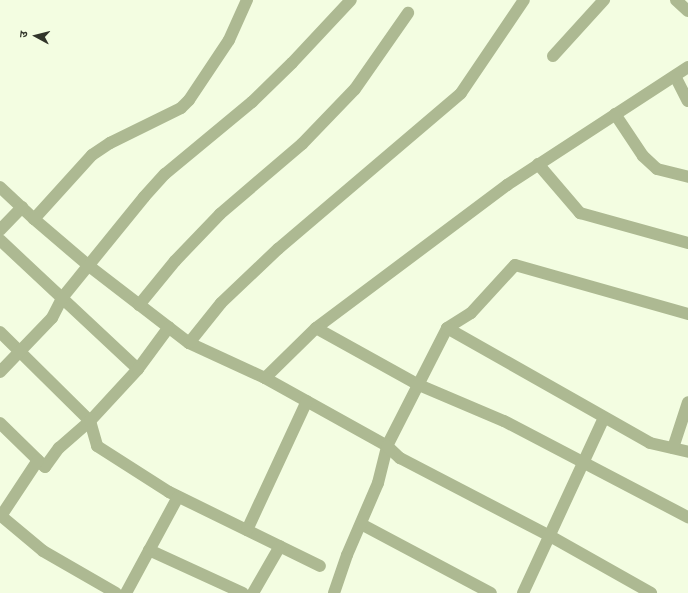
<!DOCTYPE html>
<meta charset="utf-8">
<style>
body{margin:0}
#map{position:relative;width:688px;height:593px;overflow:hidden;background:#f3fde1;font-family:Figtree,"Noto Sans Devanagari",sans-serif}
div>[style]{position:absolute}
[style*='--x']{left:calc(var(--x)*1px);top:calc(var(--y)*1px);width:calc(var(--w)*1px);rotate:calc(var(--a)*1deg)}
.minor>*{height:12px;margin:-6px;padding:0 6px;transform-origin:6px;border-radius:6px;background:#adb992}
span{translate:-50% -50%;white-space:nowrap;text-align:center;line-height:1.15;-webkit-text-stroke:3px #f3fde1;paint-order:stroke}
.north{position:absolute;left:16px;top:16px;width:40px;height:40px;-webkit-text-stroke:3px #f3fde1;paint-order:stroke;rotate:277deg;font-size:11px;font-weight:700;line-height:16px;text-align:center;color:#31352a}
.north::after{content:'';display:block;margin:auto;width:14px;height:18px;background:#31352a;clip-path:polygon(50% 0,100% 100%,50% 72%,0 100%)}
</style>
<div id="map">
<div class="minor">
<div style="--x:676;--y:0;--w:16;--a:43"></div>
<div style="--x:553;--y:56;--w:76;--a:-47.7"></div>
<div style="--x:675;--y:76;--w:28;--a:63"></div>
<div style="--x:615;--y:114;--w:50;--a:56.3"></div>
<div style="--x:643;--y:156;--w:19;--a:43"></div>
<div style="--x:657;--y:169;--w:32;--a:14"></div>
<div style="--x:538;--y:164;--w:65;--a:49.4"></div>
<div style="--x:580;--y:213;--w:112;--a:15.5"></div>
<div style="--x:0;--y:187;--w:47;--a:43.3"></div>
<div style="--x:34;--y:219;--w:72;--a:40.5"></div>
<div style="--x:89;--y:266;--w:126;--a:37.6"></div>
<div style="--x:189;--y:343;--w:84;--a:24.7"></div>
<div style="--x:265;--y:378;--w:71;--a:-44.4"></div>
<div style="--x:316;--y:328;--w:239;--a:-36.8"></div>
<div style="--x:507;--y:185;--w:216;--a:-33.1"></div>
<div style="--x:34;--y:219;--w:86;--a:-47.8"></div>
<div style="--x:92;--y:155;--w:22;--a:-34"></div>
<div style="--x:110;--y:143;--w:79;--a:-26.2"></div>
<div style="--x:181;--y:108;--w:11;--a:-45"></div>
<div style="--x:189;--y:100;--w:72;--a:-56.3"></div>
<div style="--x:229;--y:40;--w:44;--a:-65.8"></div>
<div style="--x:0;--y:230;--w:32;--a:-46"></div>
<div style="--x:0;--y:240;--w:189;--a:43.1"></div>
<div style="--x:139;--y:305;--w:57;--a:-50.7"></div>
<div style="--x:175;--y:261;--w:65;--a:-46.2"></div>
<div style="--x:220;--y:214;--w:108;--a:-40.5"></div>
<div style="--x:302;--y:144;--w:76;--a:-46.1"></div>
<div style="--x:355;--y:89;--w:93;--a:-55.1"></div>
<div style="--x:316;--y:328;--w:118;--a:29"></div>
<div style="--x:419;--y:385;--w:92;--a:23"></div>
<div style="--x:504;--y:421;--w:208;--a:27.6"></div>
<div style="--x:447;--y:328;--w:28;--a:-32"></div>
<div style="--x:471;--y:313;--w:65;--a:-47.5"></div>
<div style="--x:515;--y:265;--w:180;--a:15.8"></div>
<div style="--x:0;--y:332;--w:127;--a:44.7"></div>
<div style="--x:90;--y:421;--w:26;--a:74"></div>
<div style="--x:97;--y:446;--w:85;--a:32.6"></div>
<div style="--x:169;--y:492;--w:168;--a:26.1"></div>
<div style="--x:189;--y:343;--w:51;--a:-51.3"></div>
<div style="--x:221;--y:303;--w:79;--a:-43.5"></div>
<div style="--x:278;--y:249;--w:240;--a:-40.4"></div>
<div style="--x:461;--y:93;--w:112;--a:-55.9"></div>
<div style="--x:0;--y:372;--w:75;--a:-46.1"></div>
<div style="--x:52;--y:318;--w:22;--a:-63"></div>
<div style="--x:62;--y:298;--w:130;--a:-50.9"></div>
<div style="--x:144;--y:197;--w:31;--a:-48"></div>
<div style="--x:165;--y:174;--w:113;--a:-39.6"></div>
<div style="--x:252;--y:102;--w:56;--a:-44.3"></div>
<div style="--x:292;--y:63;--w:86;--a:-46.9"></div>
<div style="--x:265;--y:378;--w:140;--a:29.1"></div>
<div style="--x:387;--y:446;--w:132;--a:-63"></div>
<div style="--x:447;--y:328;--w:233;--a:29.5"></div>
<div style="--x:650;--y:443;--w:39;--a:13"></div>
<div style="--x:0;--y:423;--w:63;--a:44.4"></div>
<div style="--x:45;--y:467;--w:24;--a:-54"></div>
<div style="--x:59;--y:448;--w:41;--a:-41.1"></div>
<div style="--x:90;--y:421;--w:71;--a:-47.3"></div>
<div style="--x:138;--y:369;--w:52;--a:-53.6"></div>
<div style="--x:673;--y:448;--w:48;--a:-71.9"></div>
<div style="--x:0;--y:515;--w:56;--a:39.9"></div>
<div style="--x:43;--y:551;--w:84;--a:29.9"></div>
<div style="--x:1;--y:516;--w:67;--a:-56.5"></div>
<div style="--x:361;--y:524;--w:147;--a:28"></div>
<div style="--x:247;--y:530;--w:142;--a:-65.1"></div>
<div style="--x:149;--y:550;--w:103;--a:24.6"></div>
<div style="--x:126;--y:593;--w:109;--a:-61.6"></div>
<div style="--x:253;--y:593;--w:54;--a:-60.1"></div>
<div style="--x:334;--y:593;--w:40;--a:-71.1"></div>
<div style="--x:347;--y:555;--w:78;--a:-66.7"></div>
<div style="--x:378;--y:483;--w:38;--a:-76"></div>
<div style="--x:387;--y:446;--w:18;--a:43"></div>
<div style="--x:400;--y:458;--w:169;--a:27.5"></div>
<div style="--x:550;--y:536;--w:116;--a:29.4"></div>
<div style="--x:523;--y:593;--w:193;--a:-65.2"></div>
</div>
<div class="north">उ</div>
</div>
